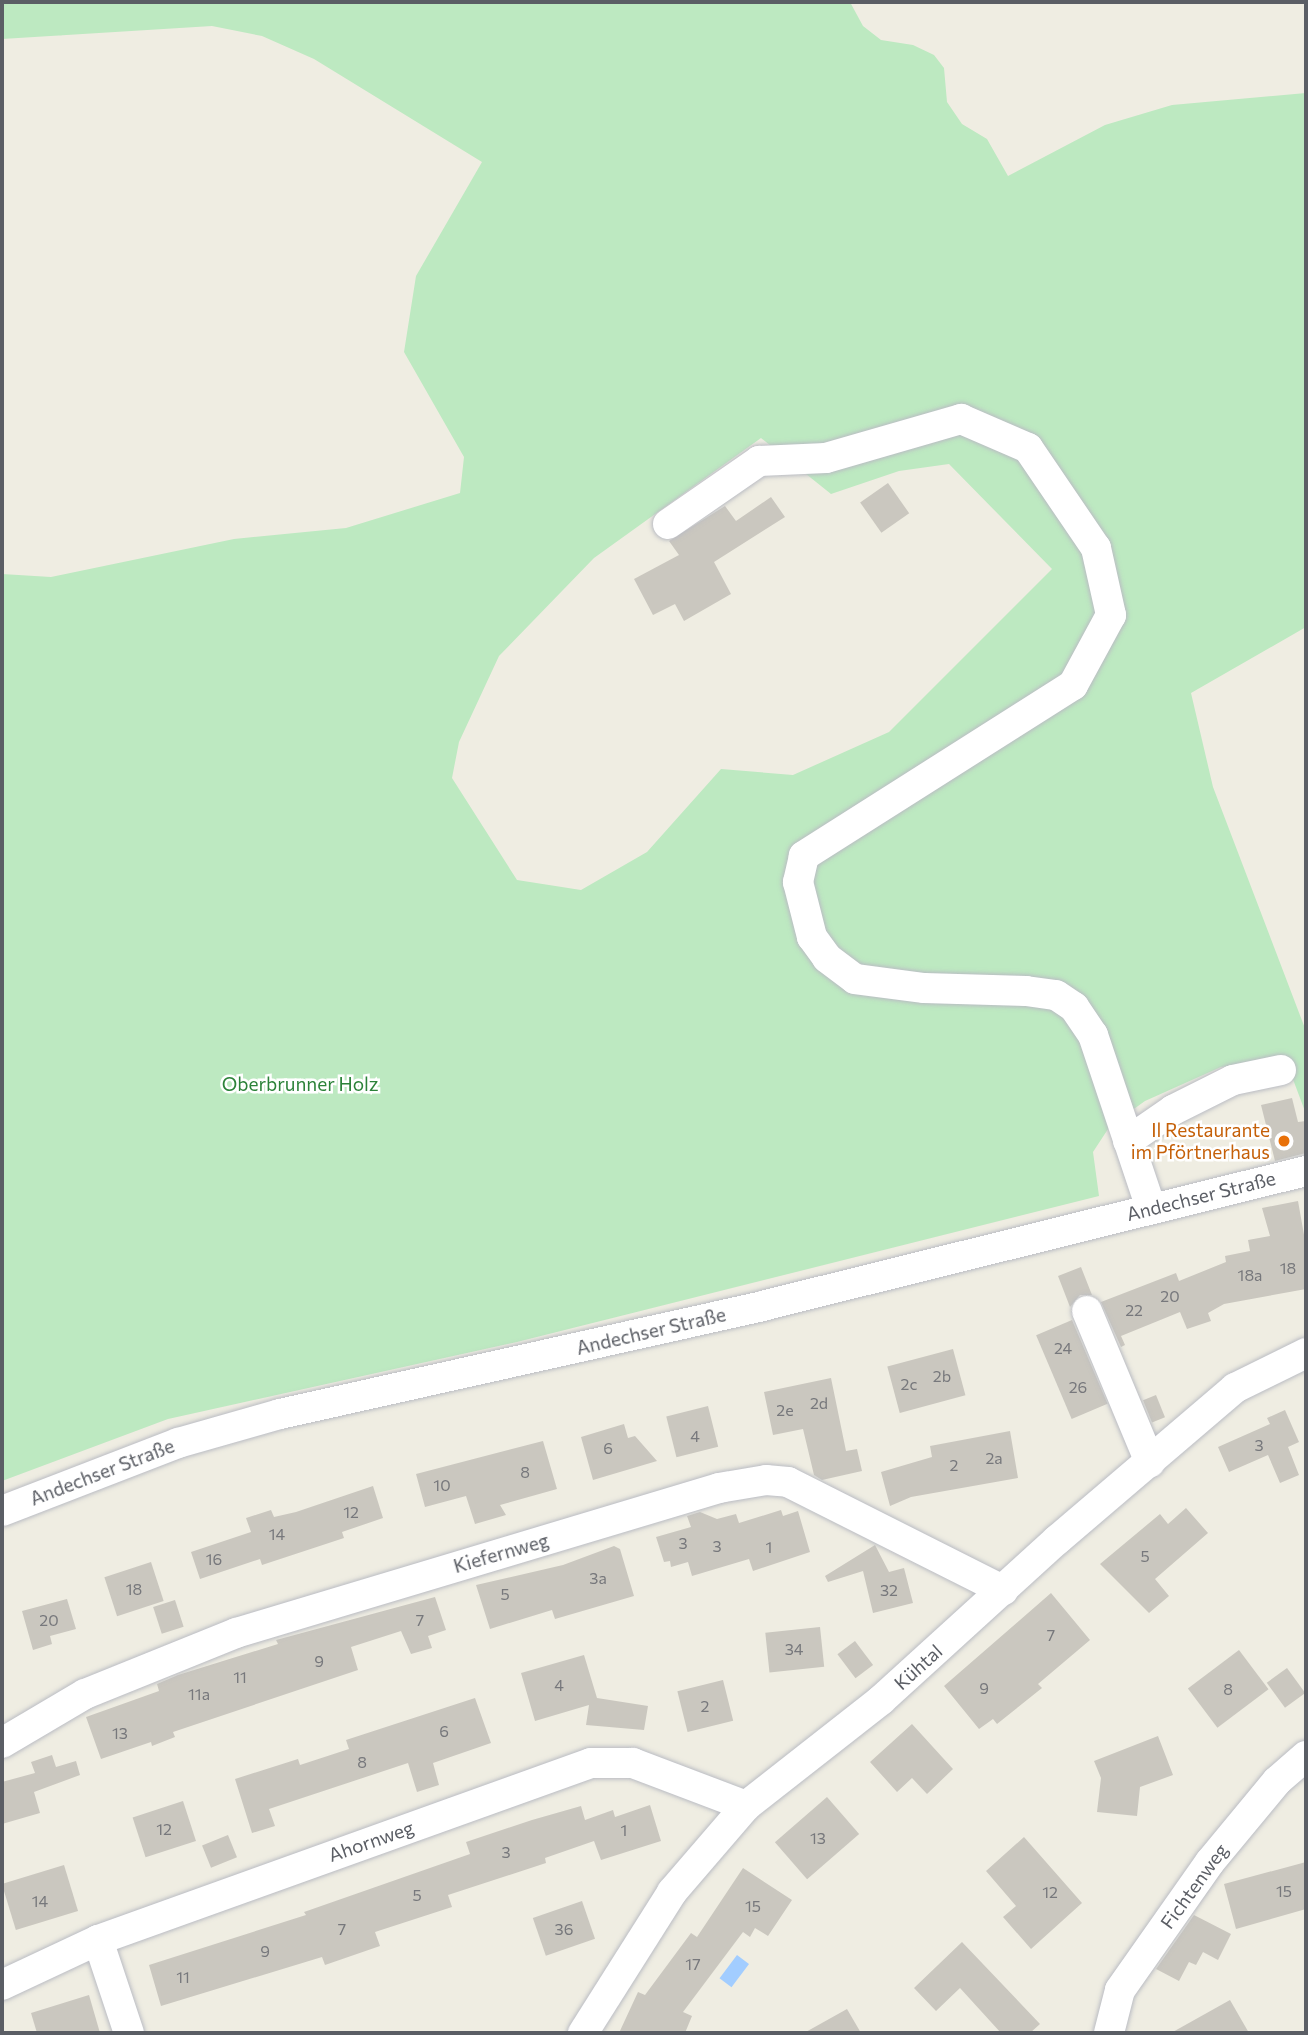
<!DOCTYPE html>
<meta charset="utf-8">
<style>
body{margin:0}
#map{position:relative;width:1308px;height:2035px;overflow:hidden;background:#efede2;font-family:Commissioner,sans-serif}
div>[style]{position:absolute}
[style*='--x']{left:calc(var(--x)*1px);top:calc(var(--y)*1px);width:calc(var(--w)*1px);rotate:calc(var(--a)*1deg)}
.green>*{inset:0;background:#bde9c1}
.water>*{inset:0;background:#a2cdff;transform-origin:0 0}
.building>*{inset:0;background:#cac7bf;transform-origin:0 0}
.roads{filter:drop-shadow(0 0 2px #babcc3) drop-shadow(0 0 2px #babcc3)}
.minor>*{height:30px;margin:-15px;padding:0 15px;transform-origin:15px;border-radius:15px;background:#fff}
.dots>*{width:19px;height:19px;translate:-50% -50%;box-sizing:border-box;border:4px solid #fff;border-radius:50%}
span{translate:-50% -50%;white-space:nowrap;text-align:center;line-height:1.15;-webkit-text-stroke:5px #fff;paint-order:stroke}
.number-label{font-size:16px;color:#77787c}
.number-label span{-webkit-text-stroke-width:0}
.park-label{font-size:19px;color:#2c8239}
.food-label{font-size:19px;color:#c56008}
.right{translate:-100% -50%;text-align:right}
.street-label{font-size:19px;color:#5b5e65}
.frame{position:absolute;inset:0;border:4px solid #5b5e65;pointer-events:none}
</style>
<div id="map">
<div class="green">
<div style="clip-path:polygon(evenodd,2px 2px,850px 2px,863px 26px,881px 40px,913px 45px,934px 55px,944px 68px,947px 102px,962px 124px,987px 139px,1008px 176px,1105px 125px,1172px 105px,1306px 93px,1306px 627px,1191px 693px,1213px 787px,1306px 1031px,1306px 1114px,1285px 1058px,1221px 1067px,1145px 1101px,1110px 1126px,1093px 1152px,1099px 1196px,517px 1342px,168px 1419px,2px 1481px,2px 574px,51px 577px,234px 539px,346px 528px,460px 493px,464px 457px,404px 352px,416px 276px,482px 162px,314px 59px,262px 36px,212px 26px,2px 39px,2px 2px,761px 438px,831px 494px,899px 471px,949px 464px,1052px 569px,889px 732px,793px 775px,721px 769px,647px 852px,581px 890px,517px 880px,452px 778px,459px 742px,499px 656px,594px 558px,761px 438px)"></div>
</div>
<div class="water">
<div style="left:737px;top:1955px;width:15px;height:29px;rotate:37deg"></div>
</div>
<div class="building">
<div style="left:888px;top:483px;width:37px;height:34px;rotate:55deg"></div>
<div style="clip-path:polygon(771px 497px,785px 517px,714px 562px,731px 594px,684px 621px,675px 604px,653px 615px,634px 579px,679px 555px,669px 541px,725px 506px,736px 521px)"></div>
<div style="clip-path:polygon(1292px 1098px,1298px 1122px,1306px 1121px,1306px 1153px,1275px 1161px,1261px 1105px)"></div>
<div style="clip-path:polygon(1298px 1201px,1306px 1246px,1306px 1289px,1224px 1304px,1208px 1313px,1211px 1321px,1187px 1329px,1180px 1312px,1121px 1336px,1125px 1345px,1121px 1347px,1101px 1302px,1176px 1273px,1179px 1281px,1226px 1262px,1225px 1256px,1250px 1251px,1248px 1240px,1270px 1236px,1262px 1208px)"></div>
<div style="clip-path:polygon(1081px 1267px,1092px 1295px,1080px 1295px,1070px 1307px,1058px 1276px)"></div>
<div style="left:1072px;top:1320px;width:91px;height:39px;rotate:67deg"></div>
<div style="left:953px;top:1349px;width:48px;height:68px;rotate:75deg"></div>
<div style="clip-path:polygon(831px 1378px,846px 1451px,857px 1449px,862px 1471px,822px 1480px,814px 1475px,803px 1429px,773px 1435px,764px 1392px)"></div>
<div style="left:1156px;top:1395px;width:24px;height:14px;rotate:68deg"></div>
<div style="left:708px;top:1406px;width:42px;height:43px;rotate:76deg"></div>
<div style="clip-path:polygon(1285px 1410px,1299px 1442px,1288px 1447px,1299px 1475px,1280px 1483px,1268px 1455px,1229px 1472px,1218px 1447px,1270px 1424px,1267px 1418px)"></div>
<div style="clip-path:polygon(624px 1424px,628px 1438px,635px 1436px,657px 1461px,593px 1480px,581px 1437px)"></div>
<div style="clip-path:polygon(1010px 1431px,1018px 1478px,911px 1497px,890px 1506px,881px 1472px,932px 1457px,930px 1446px)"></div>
<div style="clip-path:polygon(543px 1441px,557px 1489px,500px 1505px,506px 1515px,475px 1524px,466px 1496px,425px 1507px,416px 1474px)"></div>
<div style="clip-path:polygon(373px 1486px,383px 1518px,342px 1532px,344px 1538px,262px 1565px,260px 1559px,200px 1579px,191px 1552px,251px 1532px,246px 1518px,271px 1510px,274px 1517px,296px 1512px)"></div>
<div style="clip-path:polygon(1186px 1508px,1208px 1533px,1155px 1579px,1169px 1596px,1149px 1613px,1100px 1564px,1160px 1514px,1168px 1524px)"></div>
<div style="clip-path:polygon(781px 1510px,783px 1516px,798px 1511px,810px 1552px,753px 1571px,749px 1559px,692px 1576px,688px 1562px,671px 1567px,670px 1561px,664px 1562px,656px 1537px,691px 1527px,687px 1516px,700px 1512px,717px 1519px,736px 1514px,739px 1523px)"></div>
<div style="clip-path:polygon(875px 1545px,889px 1572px,904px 1568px,913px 1603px,873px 1613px,863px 1571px,828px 1582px,825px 1576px)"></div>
<div style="clip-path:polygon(614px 1546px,620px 1549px,634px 1596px,555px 1619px,552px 1610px,490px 1629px,476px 1585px,563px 1565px)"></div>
<div style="left:151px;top:1562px;width:41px;height:49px;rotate:72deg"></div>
<div style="clip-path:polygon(1051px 1593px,1090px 1640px,1038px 1684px,1042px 1688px,997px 1724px,993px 1719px,979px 1729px,944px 1686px)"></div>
<div style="clip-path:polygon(435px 1597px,446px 1630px,428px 1636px,432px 1648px,411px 1654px,401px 1631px,351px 1647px,358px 1670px,173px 1732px,175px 1737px,152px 1746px,151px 1742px,101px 1759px,86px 1717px,159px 1691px,157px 1684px,178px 1675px,278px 1644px,276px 1640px)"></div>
<div style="clip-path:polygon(67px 1599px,76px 1629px,50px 1636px,52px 1644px,33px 1650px,22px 1611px)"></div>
<div style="left:175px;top:1600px;width:28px;height:23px;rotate:72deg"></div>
<div style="left:820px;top:1627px;width:40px;height:55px;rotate:84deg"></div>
<div style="left:855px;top:1641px;width:30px;height:22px;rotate:53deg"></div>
<div style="left:1239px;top:1650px;width:49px;height:64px;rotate:53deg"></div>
<div style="clip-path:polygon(584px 1655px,597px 1698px,648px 1706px,644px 1730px,586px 1725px,589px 1705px,535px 1721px,521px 1673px)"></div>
<div style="left:1287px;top:1668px;width:31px;height:25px;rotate:54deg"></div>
<div style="left:723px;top:1680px;width:42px;height:47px;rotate:76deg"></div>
<div style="clip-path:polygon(475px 1698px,491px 1743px,433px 1763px,439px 1785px,417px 1792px,408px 1763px,269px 1809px,275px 1826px,252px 1833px,235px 1779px,298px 1759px,300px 1765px,349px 1749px,346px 1740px)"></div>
<div style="clip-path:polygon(912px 1724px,953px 1769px,927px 1794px,912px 1778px,897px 1792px,870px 1762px)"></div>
<div style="clip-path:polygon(1158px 1736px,1173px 1775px,1140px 1787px,1137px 1816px,1097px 1812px,1101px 1778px,1094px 1761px)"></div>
<div style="clip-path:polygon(52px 1755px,56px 1767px,76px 1761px,80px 1775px,34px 1792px,40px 1813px,2px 1824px,2px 1782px,35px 1773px,31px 1762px)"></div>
<div style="left:827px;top:1797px;width:49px;height:69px;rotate:49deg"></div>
<div style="left:183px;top:1801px;width:42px;height:53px;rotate:72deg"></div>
<div style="clip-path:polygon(650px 1805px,661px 1841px,601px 1860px,594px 1841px,545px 1858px,546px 1863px,448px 1895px,452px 1907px,375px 1932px,380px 1946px,325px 1965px,322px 1957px,161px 2006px,149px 1965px,306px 1915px,304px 1912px,470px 1854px,466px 1842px,532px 1820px,581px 1806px,585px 1820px,613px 1810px,615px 1817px)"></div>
<div style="left:228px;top:1835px;width:24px;height:28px;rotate:68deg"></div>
<div style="clip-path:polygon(1024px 1837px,1082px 1903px,1031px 1949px,1003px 1917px,1016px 1906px,986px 1871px)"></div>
<div style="clip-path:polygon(1306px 1862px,1306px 1909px,1236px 1929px,1224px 1884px)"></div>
<div style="left:64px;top:1865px;width:48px;height:65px;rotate:73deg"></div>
<div style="clip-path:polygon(743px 1868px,792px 1900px,768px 1936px,755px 1928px,750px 1937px,743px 1932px,683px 2012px,692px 2016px,685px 2033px,619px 2033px,638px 1992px,645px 1995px,691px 1933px,697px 1937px)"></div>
<div style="left:582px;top:1901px;width:40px;height:52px;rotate:71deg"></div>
<div style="clip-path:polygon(1194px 1915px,1231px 1934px,1218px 1960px,1203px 1952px,1196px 1965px,1189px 1962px,1179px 1981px,1156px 1969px)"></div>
<div style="clip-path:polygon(962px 1942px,1040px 2024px,1030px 2033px,1001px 2033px,960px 1988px,936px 2011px,914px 1988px)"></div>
<div style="clip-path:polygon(89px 1995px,100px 2033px,37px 2033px,31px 2013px)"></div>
<div style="clip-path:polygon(1230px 2000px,1249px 2033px,1171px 2033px)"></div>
<div style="clip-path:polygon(847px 2009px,861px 2033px,804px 2033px)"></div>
</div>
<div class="roads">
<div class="minor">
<div style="--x:668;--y:524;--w:111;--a:-34.7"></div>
<div style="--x:759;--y:461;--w:67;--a:-2.6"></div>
<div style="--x:826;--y:458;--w:141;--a:-16.1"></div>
<div style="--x:961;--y:419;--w:73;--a:23.4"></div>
<div style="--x:1028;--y:448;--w:121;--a:55.8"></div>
<div style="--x:1096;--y:548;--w:69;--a:77.4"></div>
<div style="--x:1111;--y:615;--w:80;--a:118.5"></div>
<div style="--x:1073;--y:685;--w:319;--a:147.6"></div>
<div style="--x:804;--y:856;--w:27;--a:103"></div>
<div style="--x:798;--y:882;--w:57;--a:75.7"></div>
<div style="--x:812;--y:937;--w:26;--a:54"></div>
<div style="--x:827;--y:958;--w:35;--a:37"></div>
<div style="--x:855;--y:979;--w:70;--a:7.4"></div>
<div style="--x:924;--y:988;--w:102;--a:1.7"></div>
<div style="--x:1026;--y:991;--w:30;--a:8"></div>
<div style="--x:1056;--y:995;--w:22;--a:34"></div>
<div style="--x:1074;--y:1007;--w:34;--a:56"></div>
<div style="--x:1093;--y:1035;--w:182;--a:71.5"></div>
<div style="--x:1128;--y:1141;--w:55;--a:-34.6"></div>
<div style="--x:1173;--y:1110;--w:67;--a:-26.6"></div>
<div style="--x:1233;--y:1080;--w:49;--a:-11.8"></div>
<div style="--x:1087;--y:1311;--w:164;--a:67.4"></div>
<div style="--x:2;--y:1511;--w:189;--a:-21.1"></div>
<div style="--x:178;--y:1443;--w:106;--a:-15.9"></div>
<div style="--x:280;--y:1414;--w:498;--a:-12.6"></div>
<div style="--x:766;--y:1305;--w:556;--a:-13.94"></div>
<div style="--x:2;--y:1743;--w:96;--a:-30.6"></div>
<div style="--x:85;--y:1694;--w:163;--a:-22"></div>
<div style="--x:236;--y:1633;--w:504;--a:-16.71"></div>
<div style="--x:719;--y:1488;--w:48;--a:-9.7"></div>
<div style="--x:766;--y:1480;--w:22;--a:5"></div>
<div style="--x:788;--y:1482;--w:241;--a:26.7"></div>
<div style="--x:98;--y:1940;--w:98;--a:71.6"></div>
<div style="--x:2;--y:1985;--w:106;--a:-25.1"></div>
<div style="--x:98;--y:1940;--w:524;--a:-19.75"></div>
<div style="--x:591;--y:1763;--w:42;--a:0"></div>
<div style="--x:633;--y:1763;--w:121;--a:20.8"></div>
<div style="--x:583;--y:2033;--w:167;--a:-57.7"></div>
<div style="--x:672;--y:1892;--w:113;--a:-49.3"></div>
<div style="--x:746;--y:1806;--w:172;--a:-38.1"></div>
<div style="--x:881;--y:1700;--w:238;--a:-42.3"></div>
<div style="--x:1057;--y:1540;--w:234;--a:-40.5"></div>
<div style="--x:1235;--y:1388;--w:79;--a:-26.2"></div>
<div style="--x:1109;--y:2033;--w:44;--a:-75.7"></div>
<div style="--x:1120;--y:1990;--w:156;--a:-54.9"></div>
<div style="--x:1210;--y:1862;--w:105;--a:-50.4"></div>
<div style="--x:1277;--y:1781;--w:38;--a:-41"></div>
</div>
</div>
<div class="dots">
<div style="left:1284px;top:1141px;background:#e8710a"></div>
</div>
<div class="number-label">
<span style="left:1288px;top:1268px">18</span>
<span style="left:1250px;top:1275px">18a</span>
<span style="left:1170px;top:1296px">20</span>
<span style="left:1134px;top:1310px">22</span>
<span style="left:1063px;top:1348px">24</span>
<span style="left:942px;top:1376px">2b</span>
<span style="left:909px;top:1384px">2c</span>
<span style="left:1078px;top:1387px">26</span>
<span style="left:819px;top:1403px">2d</span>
<span style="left:785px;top:1410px">2e</span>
<span style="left:695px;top:1436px">4</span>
<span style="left:1259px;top:1445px">3</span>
<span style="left:608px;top:1448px">6</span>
<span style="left:994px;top:1458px">2a</span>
<span style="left:954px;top:1465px">2</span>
<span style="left:525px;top:1472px">8</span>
<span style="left:442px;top:1485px">10</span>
<span style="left:351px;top:1512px">12</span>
<span style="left:277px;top:1534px">14</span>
<span style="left:683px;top:1543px">3</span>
<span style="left:717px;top:1546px">3</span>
<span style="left:769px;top:1547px">1</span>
<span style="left:1145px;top:1556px">5</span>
<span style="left:214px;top:1559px">16</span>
<span style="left:598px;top:1578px">3a</span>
<span style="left:134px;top:1589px">18</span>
<span style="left:889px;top:1590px">32</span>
<span style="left:505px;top:1594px">5</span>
<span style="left:49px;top:1620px">20</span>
<span style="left:420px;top:1620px">7</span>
<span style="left:1051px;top:1635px">7</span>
<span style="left:794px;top:1649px">34</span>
<span style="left:319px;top:1661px">9</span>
<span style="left:240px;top:1677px">11</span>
<span style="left:559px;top:1685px">4</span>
<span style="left:984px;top:1688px">9</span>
<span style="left:1228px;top:1689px">8</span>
<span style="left:199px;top:1694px">11a</span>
<span style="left:705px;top:1706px">2</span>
<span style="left:444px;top:1731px">6</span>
<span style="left:120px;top:1733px">13</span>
<span style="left:362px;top:1762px">8</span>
<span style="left:164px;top:1829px">12</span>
<span style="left:624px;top:1830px">1</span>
<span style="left:818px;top:1838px">13</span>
<span style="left:506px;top:1852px">3</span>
<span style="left:1284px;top:1891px">15</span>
<span style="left:1050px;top:1892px">12</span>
<span style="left:417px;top:1895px">5</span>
<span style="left:40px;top:1901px">14</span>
<span style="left:753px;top:1906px">15</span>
<span style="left:342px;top:1929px">7</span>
<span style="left:564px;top:1929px">36</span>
<span style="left:265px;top:1951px">9</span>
<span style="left:693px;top:1964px">17</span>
<span style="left:183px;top:1977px">11</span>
</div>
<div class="park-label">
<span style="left:300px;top:1084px">Oberbrunner Holz</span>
</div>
<div class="food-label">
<span class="right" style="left:1270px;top:1141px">Il Restaurante<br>im Pförtnerhaus</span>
</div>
<div class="street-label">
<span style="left:1201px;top:1196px;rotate:-14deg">Andechser Straße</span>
<span style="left:651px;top:1331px;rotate:-13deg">Andechser Straße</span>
<span style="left:102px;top:1472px;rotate:-21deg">Andechser Straße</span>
<span style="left:501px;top:1553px;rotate:-16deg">Kiefernweg</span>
<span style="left:918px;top:1667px;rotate:-42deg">Kühtal</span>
<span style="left:371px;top:1841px;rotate:-19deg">Ahornweg</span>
<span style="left:1194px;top:1886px;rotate:-54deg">Fichtenweg</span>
</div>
<div class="frame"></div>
</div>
